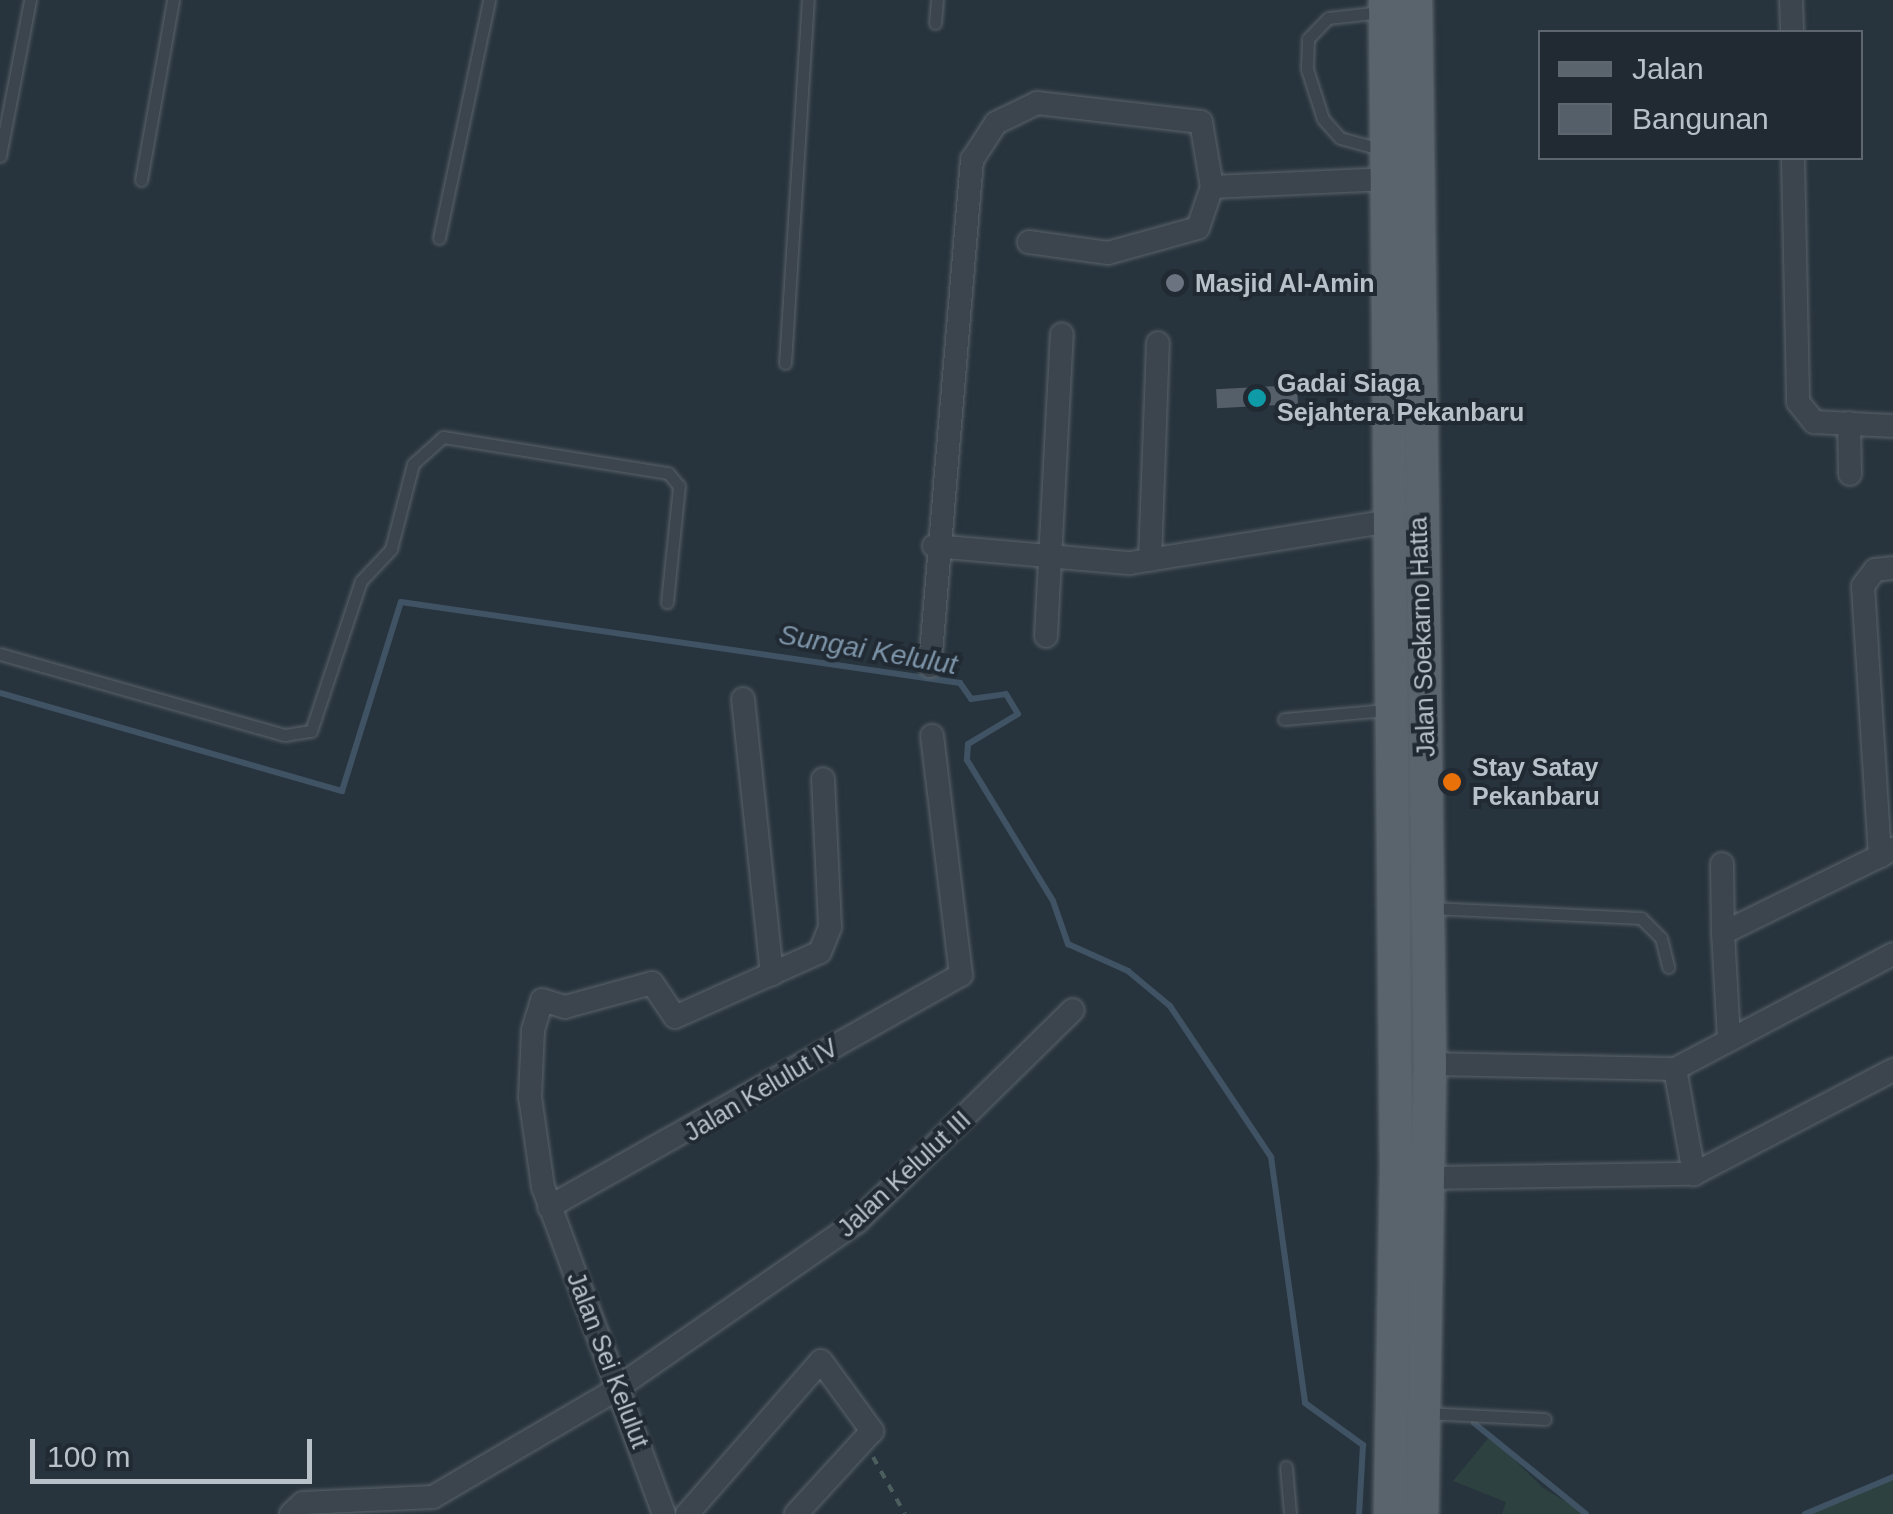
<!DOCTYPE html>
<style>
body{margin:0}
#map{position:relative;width:1893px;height:1514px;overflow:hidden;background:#28343d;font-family:Arial,sans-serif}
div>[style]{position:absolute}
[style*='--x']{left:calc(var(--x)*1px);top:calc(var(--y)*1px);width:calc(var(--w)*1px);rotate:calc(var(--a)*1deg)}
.green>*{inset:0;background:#2d4240}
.stream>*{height:6px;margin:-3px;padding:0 3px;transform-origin:3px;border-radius:3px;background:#405364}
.building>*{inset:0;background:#545f6a;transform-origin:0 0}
.path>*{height:4px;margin-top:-2px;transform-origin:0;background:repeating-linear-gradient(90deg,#4c5e5e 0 8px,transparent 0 16px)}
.roads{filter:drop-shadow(0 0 2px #5a636b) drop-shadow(0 0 2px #5a636b)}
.service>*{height:11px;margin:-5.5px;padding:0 5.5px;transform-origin:5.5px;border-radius:5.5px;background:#3c454d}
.minor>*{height:22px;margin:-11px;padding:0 11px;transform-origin:11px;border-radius:11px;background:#3c454d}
.primary>*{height:32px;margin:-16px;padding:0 16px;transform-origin:16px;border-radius:16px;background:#5a646d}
.dots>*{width:28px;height:28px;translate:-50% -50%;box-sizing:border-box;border:5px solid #212a33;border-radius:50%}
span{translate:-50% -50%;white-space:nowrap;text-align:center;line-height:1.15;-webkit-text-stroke:8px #212a33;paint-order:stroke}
.poi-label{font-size:25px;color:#b8c0c8;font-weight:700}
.left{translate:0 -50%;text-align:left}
.street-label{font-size:25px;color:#b8c0c8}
.water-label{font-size:28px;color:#7d94a8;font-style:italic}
.legend{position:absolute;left:1538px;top:30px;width:325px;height:130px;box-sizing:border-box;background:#212a33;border:2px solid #5d666f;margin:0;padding:12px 18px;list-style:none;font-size:30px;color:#b8c0c8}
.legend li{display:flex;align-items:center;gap:20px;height:50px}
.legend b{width:50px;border:2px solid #5d666f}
.scale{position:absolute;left:30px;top:1439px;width:282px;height:45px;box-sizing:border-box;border:5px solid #b8c0c8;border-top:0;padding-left:12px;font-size:30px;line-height:35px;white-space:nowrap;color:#b8c0c8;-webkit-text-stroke:8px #212a33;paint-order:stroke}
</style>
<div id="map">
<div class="green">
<div style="clip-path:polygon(1490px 1436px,1543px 1488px,1586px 1514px,1502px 1514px,1506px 1502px,1453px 1481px)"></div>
<div style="clip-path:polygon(1893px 1477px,1893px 1514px,1805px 1514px,1867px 1485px)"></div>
</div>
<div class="stream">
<div style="--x:0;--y:693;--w:356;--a:16"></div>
<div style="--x:342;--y:791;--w:198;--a:-72.7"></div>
<div style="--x:401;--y:602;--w:565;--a:8.24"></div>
<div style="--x:960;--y:683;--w:19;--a:55"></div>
<div style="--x:971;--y:699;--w:35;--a:-8"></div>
<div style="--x:1006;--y:694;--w:23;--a:59"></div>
<div style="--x:1018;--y:714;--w:58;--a:149"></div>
<div style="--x:968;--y:744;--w:16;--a:94"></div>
<div style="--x:967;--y:760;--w:165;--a:58.6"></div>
<div style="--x:1053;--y:901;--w:46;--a:70.8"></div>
<div style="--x:1068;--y:944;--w:66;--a:24.2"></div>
<div style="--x:1128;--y:971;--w:55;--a:39.8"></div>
<div style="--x:1170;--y:1006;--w:182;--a:56.2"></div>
<div style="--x:1271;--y:1157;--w:248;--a:82.1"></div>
<div style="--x:1305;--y:1403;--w:72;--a:35.9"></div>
<div style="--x:1363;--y:1445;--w:69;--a:93.3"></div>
<div style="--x:1474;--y:1423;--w:144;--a:39.1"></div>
<div style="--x:1805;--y:1514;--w:95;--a:-22.8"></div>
</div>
<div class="building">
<div style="left:1297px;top:385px;width:19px;height:81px;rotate:87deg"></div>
</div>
<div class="path">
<div style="--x:873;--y:1457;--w:65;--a:60.7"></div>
</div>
<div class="roads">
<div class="service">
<div style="--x:1381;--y:12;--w:53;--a:173.5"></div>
<div style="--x:1328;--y:18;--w:29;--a:134"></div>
<div style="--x:1308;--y:39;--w:30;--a:92"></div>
<div style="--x:1307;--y:69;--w:52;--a:72.3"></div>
<div style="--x:1323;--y:119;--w:25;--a:48"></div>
<div style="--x:1340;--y:138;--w:46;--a:15.3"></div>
<div style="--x:935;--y:23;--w:23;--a:-85"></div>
<div style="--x:0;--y:156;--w:159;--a:-79.1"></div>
<div style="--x:141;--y:180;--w:183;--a:-79.9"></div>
<div style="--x:439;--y:238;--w:243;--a:-78.1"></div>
<div style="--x:785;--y:363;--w:364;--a:-86.4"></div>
<div style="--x:0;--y:654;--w:296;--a:15.9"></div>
<div style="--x:285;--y:735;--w:26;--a:-9"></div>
<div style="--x:311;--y:731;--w:158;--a:-71.6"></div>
<div style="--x:361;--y:581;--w:44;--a:-46.8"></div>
<div style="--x:391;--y:549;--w:88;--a:-75.5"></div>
<div style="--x:413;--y:464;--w:40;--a:-42"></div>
<div style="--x:443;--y:437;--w:228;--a:9.1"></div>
<div style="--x:668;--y:473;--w:17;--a:50"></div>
<div style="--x:679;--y:486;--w:117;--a:95.9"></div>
<div style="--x:1284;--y:719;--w:103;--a:-5"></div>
<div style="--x:1431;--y:908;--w:210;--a:2.7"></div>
<div style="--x:1641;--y:918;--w:28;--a:45"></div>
<div style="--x:1661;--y:938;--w:30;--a:76"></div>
<div style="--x:1425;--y:1413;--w:120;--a:2.9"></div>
<div style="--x:1286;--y:1467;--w:47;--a:85.1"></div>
</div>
<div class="minor">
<div style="--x:1791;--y:0;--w:32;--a:88"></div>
<div style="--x:1793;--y:158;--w:244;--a:88.8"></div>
<div style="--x:1798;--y:402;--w:26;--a:51"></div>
<div style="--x:1814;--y:422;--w:79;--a:2.9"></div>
<div style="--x:1212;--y:187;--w:177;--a:-2.6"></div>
<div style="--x:1849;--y:423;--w:51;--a:88.9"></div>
<div style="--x:934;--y:546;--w:197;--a:5"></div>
<div style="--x:1130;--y:563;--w:261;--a:-9.2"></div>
<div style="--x:1150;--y:560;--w:217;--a:-87.9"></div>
<div style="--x:1893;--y:568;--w:18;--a:174"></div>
<div style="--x:1875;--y:570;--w:20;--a:127"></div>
<div style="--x:1863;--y:586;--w:271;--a:86.4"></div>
<div style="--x:1880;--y:856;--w:15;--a:-28"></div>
<div style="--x:1046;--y:636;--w:302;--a:-87"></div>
<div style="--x:930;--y:666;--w:508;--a:-85.26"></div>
<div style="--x:972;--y:160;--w:44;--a:-57"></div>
<div style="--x:996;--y:123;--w:46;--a:-26"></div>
<div style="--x:1037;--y:103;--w:165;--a:6.6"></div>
<div style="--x:1201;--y:122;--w:66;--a:80.4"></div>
<div style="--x:1212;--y:187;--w:43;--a:108.9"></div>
<div style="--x:1198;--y:228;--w:93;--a:164.5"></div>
<div style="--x:1108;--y:253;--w:80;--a:-172.1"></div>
<div style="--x:743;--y:699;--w:277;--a:84"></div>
<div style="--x:1722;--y:864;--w:69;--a:89.2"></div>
<div style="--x:1729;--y:1040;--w:107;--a:-93.2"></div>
<div style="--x:1723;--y:933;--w:175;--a:-26.1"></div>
<div style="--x:1430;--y:1064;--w:245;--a:1.2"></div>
<div style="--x:1675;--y:1069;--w:246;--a:-27.8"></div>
<div style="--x:1675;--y:1069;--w:107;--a:79.7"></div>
<div style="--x:1426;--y:1178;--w:268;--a:-0.9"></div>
<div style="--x:1694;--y:1174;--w:225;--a:-27.6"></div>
<div style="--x:549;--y:1207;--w:473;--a:-29.4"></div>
<div style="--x:961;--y:975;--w:241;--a:-96.9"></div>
<div style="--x:291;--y:1514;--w:16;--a:-43"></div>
<div style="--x:303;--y:1503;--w:130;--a:-2.6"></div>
<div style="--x:433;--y:1497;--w:202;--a:-30.4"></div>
<div style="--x:607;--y:1395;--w:305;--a:-34.7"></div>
<div style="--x:858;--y:1221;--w:301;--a:-44.5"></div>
<div style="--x:664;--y:1514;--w:349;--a:-110.3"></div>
<div style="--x:543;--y:1187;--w:91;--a:-98.2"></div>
<div style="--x:530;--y:1097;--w:67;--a:-87.4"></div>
<div style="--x:533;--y:1030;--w:31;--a:-73"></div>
<div style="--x:542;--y:1000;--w:24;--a:17"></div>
<div style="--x:565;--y:1007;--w:90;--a:-15.4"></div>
<div style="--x:652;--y:983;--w:41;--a:55.9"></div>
<div style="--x:675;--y:1017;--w:159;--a:-24.1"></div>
<div style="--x:820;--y:952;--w:27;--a:-68"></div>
<div style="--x:830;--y:927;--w:148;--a:-92.7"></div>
<div style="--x:687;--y:1514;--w:203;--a:-48.8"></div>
<div style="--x:821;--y:1361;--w:87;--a:53.9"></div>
<div style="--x:872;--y:1431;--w:113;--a:132.5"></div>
</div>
<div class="primary">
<div style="--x:1385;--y:0;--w:1169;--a:89.46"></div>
<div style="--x:1396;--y:1169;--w:345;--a:91"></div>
<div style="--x:1416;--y:0;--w:1064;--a:89.25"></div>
<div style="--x:1430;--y:1064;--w:450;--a:91"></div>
</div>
</div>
<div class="dots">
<div style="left:1175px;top:283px;background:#6b7280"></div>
<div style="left:1257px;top:398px;background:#0f9aa8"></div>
<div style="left:1452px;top:782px;background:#e8710a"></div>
</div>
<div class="poi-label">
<span class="left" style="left:1195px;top:283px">Masjid Al-Amin</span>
<span class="left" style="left:1277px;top:398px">Gadai Siaga<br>Sejahtera Pekanbaru</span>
<span class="left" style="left:1472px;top:782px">Stay Satay<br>Pekanbaru</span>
</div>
<div class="street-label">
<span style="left:1422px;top:637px;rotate:-92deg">Jalan Soekarno Hatta</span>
<span style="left:761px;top:1090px;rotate:-31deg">Jalan Kelulut IV</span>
<span style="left:904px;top:1174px;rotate:-43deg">Jalan Kelulut III</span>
<span style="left:608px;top:1360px;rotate:69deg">Jalan Sei Kelulut</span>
</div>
<div class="water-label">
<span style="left:868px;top:650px;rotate:10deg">Sungai Kelulut</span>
</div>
<ul class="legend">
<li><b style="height:12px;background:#5a646d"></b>Jalan</li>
<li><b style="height:28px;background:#545f6a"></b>Bangunan</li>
</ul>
<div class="scale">100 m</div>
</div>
